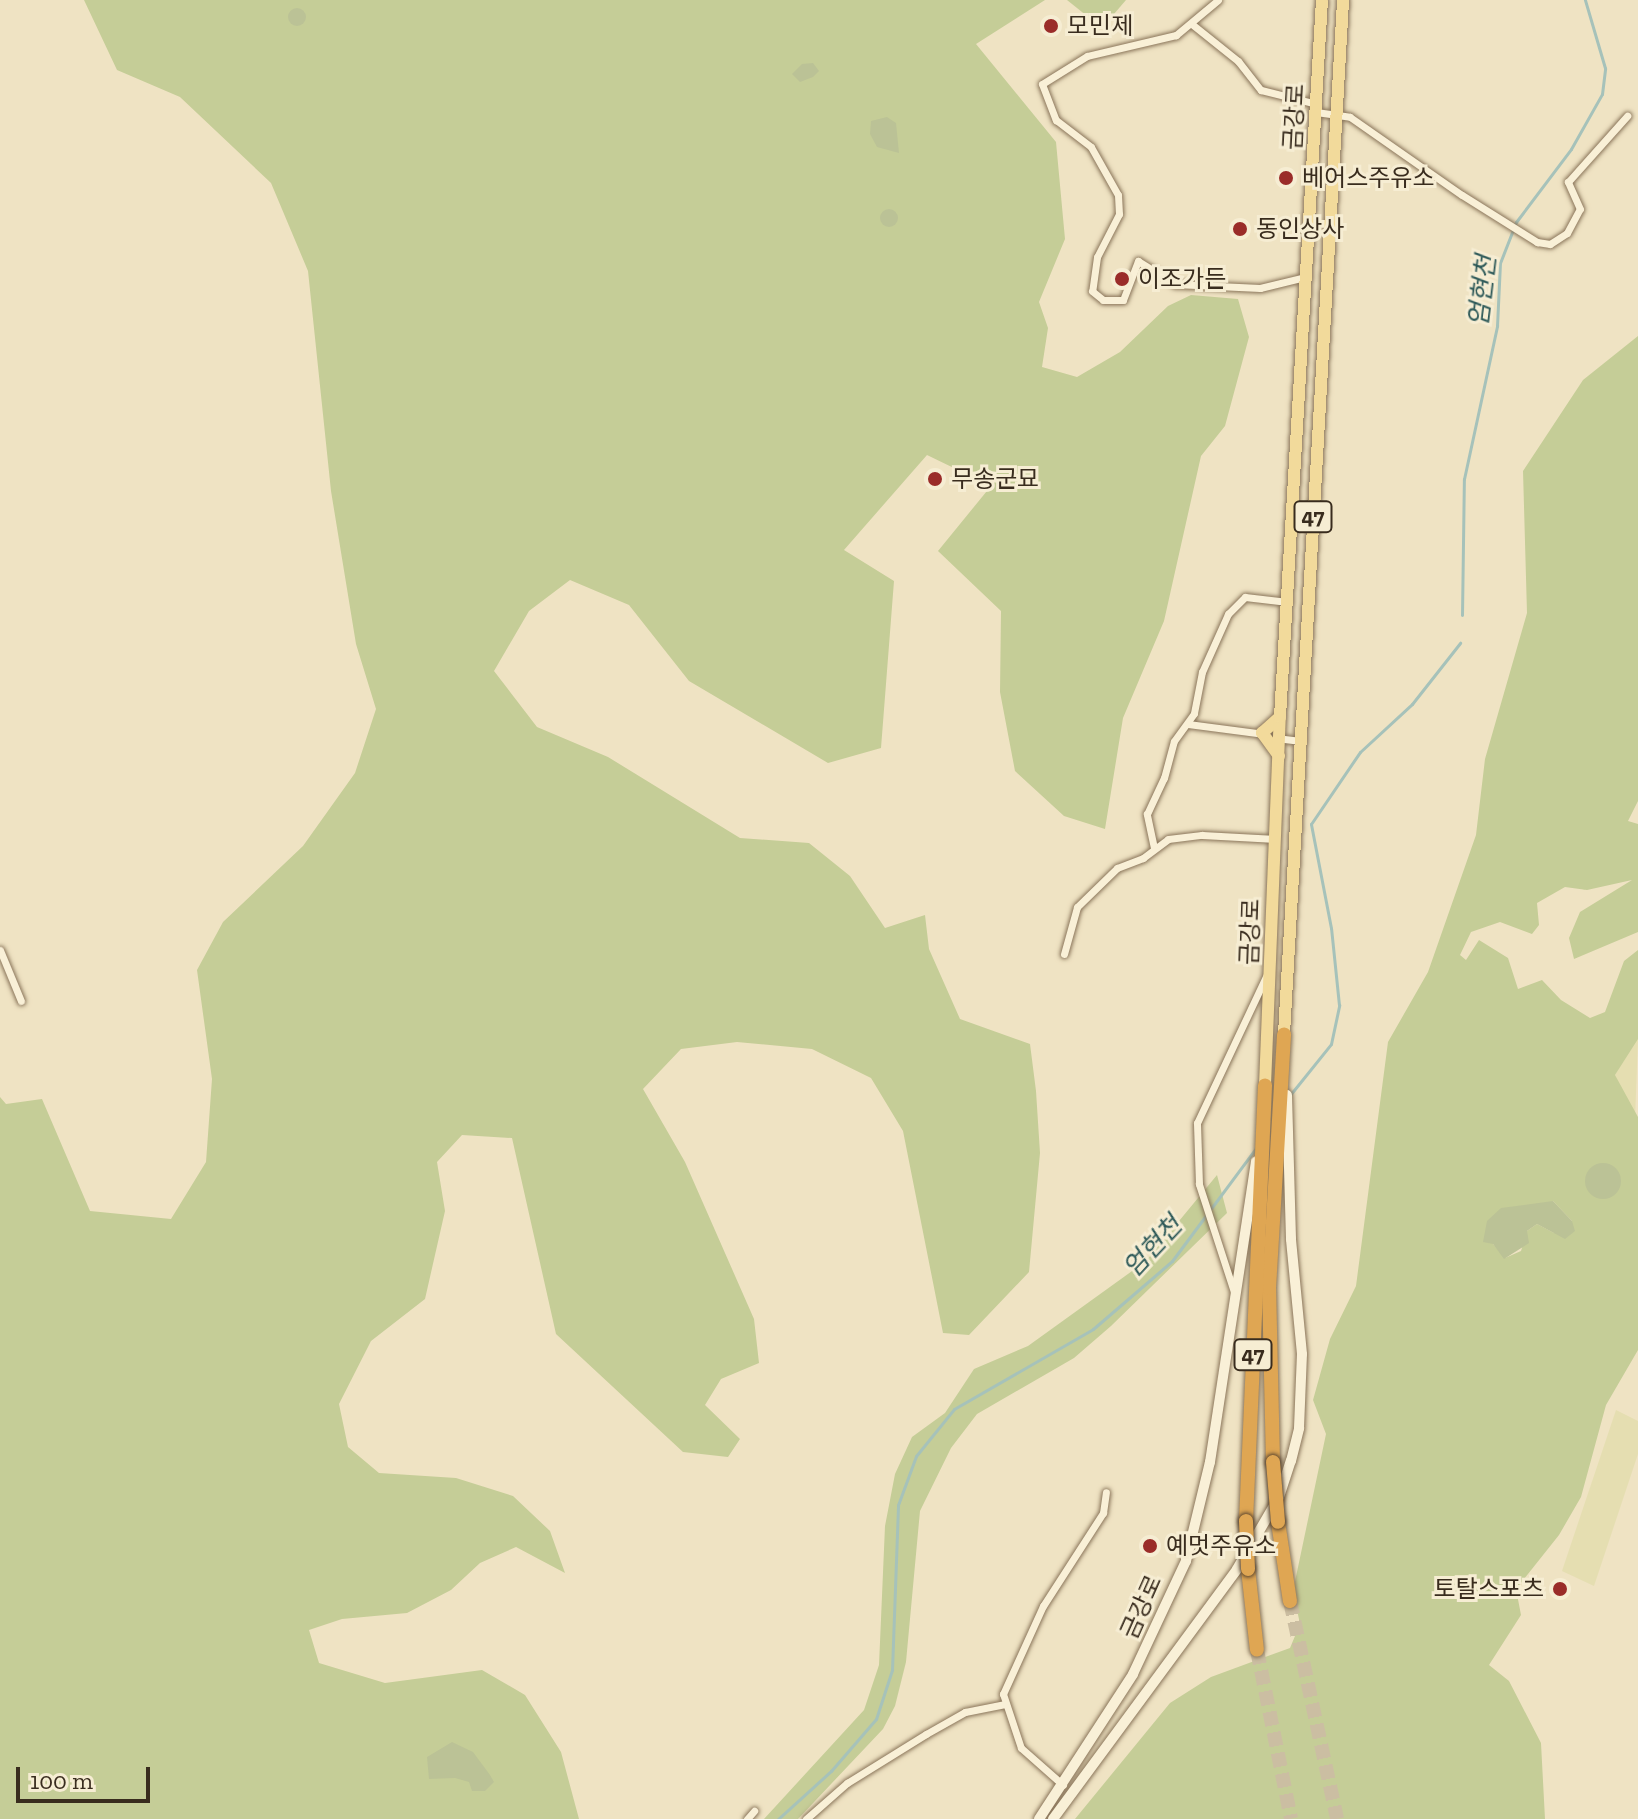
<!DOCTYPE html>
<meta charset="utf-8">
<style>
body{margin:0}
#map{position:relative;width:1638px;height:1819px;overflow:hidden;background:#efe3c3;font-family:"Zilla Slab","Noto Sans KR",serif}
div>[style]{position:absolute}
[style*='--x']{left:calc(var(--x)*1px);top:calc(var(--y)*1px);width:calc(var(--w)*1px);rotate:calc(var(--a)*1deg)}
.farmland>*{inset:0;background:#e5deb1}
.green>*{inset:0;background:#c5cd97}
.cemetery>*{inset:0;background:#bbc296}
.round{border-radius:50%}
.stream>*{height:3px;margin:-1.5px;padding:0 1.5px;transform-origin:1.5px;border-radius:1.5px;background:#a6c2ba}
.highway-tunnel>*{height:14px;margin-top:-7px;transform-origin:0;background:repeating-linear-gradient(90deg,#cbbea2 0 14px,transparent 0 21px)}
.roads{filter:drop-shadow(0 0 2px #8a755a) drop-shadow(0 0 2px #8a755a)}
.street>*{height:7px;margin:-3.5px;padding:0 3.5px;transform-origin:3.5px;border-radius:3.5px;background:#f9f0d7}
.secondary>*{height:10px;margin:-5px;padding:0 5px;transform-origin:5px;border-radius:5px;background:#f9f0d7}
.primary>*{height:12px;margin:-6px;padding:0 6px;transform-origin:6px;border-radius:6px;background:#f2da9b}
.highway>*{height:14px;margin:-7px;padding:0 7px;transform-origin:7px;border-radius:7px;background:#dfa653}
.bridges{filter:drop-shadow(0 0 2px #57432e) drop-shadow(0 0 2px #57432e)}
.highway-bridge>*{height:14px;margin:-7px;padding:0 7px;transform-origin:7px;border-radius:7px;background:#dfa653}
.dots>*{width:22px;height:22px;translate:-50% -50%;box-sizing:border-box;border:4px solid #f6edd3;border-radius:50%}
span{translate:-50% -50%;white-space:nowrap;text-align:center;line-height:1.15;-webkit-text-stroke:6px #f6edd3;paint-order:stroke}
.shield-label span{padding:2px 6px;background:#f6edd3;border:2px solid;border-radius:6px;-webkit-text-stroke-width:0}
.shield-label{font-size:22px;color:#392c1e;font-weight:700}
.poi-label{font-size:24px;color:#392c1e}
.left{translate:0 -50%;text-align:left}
.right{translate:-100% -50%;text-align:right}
.street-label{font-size:24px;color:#392c1e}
.water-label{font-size:26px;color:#2d5958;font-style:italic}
.scale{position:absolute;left:16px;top:1767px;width:134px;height:36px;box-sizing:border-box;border:4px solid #392c1e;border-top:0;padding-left:10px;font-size:24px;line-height:28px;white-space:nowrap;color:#392c1e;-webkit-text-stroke:6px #f6edd3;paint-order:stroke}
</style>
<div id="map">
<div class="farmland">
<div style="clip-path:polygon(1635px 1039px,1638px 1039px,1635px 1120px,1615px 1075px)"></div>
<div style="clip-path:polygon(1616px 1410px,1638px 1421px,1638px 1454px,1594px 1586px,1562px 1571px)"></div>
</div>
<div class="green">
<div style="clip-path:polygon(84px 0,1045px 0,976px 44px,1056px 142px,1065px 239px,1039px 302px,1048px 328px,1042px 367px,1077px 377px,1120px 352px,1168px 306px,1191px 295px,1238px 299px,1249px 337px,1225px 426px,1201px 456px,1164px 621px,1123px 718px,1105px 829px,1064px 816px,1015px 771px,1000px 692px,1001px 611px,938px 551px,991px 486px,927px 455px,844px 550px,894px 581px,881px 748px,828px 763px,689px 681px,629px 605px,570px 580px,529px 611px,494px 671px,537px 727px,608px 757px,740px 838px,809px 843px,850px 876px,885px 928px,925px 915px,929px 949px,960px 1019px,1030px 1044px,1036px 1091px,1040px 1153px,1029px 1272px,969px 1335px,943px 1333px,903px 1131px,871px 1078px,812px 1049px,737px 1042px,681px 1049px,643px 1089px,685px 1162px,754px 1319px,759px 1363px,721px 1379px,705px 1405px,740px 1439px,728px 1457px,683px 1452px,556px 1334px,512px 1138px,462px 1135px,437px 1162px,445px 1211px,425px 1299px,371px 1341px,339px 1404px,348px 1447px,379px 1473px,456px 1478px,513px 1496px,550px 1531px,565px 1573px,516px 1547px,480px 1563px,451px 1590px,407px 1613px,342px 1619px,309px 1630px,319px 1663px,385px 1683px,482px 1670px,525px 1695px,561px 1752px,579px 1819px,0 1819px,0 1097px,6px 1104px,42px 1099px,90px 1211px,171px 1219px,206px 1162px,212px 1079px,197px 970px,223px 922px,303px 846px,355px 773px,376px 709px,356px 644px,331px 491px,308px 271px,271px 183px,180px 97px,117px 70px)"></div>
<div style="clip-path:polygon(1067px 0,1126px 0,1102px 28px)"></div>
<div style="clip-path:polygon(evenodd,1638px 336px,1638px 801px,1628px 821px,1638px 824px,1638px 932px,1574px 959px,1569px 938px,1580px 912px,1632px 880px,1587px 890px,1565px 887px,1537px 903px,1539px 925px,1532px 934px,1500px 922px,1471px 932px,1460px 955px,1466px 960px,1479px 940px,1508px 958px,1518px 989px,1542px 980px,1561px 1000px,1590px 1018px,1605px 1012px,1624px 961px,1638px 950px,1638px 1039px,1615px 1075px,1638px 1117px,1638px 1350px,1606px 1405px,1581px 1497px,1559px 1535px,1516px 1589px,1521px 1615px,1489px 1665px,1509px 1681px,1541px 1743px,1545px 1819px,1075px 1819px,1170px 1703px,1211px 1677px,1290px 1648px,1300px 1624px,1293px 1591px,1326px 1434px,1313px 1400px,1330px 1339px,1356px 1286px,1388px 1042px,1428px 972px,1476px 835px,1485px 759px,1527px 613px,1523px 471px,1583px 380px,1638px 336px,1553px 1201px,1572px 1221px,1554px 1233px,1537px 1224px,1527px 1231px,1521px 1251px,1505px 1258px,1493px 1244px,1553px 1201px)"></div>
<div style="clip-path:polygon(1217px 1175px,1227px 1213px,1111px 1326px,1074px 1358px,977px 1414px,951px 1448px,920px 1511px,906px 1662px,895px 1706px,883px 1729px,798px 1819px,764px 1819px,864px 1710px,879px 1665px,885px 1526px,895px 1474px,912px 1437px,945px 1413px,974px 1369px,1028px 1346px,1146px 1261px)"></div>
</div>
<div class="cemetery">
<div class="round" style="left:288px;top:8px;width:18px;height:18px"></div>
<div style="clip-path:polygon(813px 63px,819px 71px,813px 77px,800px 82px,792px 74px,802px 64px)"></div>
<div style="clip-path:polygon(887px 117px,896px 123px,899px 153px,877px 147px,870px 134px,871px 121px)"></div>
<div class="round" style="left:880px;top:209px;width:18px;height:18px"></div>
<div class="round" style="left:1585px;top:1163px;width:36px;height:36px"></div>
<div style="clip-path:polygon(1553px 1201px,1572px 1221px,1575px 1231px,1565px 1239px,1537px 1224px,1527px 1231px,1529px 1243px,1504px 1259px,1493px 1244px,1483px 1242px,1487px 1221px,1501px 1208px)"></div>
<div style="clip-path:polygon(452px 1742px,473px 1752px,490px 1775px,494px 1782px,485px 1791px,472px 1791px,469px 1782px,455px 1778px,429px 1779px,427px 1757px)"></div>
</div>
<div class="stream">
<div style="--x:1462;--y:615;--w:136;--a:-89.2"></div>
<div style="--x:1464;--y:479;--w:157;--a:-77.8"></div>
<div style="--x:1497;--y:326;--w:63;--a:-87.3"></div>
<div style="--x:1500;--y:263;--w:44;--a:-68.7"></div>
<div style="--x:1516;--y:222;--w:91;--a:-53"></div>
<div style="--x:1571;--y:149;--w:63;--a:-60.6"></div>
<div style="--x:1602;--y:94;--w:26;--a:-83"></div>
<div style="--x:1605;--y:68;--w:71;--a:-106.4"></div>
<div style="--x:1290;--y:1095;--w:65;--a:-51.2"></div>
<div style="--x:1331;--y:1044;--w:40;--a:-78"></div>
<div style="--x:1339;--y:1005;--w:77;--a:-95.9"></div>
<div style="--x:1331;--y:928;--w:106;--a:-100.9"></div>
<div style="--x:1311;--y:824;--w:87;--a:-55.8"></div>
<div style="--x:1360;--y:752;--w:71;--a:-42.7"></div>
<div style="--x:1412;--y:704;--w:78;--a:-51.8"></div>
<div style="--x:778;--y:1819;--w:72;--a:-42.2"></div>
<div style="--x:831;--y:1771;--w:69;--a:-49.1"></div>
<div style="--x:876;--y:1719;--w:52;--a:-71.9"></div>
<div style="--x:892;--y:1670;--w:165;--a:-87.9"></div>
<div style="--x:898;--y:1505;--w:52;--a:-69.8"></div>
<div style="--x:916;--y:1456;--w:60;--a:-51"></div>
<div style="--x:954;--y:1409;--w:160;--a:-29.9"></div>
<div style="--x:1093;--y:1329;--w:104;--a:-40.7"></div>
<div style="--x:1172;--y:1261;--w:141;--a:-53.4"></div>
</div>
<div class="highway-tunnel">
<div style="--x:1290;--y:1601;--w:223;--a:77.8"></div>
<div style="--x:1257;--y:1650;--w:172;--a:78.6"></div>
</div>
<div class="roads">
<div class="street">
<div style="--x:1218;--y:0;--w:55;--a:140.2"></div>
<div style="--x:1176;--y:35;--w:91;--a:166.7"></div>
<div style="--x:1087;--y:56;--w:53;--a:148.1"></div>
<div style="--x:1042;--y:84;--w:39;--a:69"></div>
<div style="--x:1056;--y:120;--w:44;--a:37.6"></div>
<div style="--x:1091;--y:147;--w:55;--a:60.6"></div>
<div style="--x:1118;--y:195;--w:19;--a:87"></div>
<div style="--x:1119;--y:214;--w:48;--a:117.1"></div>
<div style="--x:1097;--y:257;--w:34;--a:98"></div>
<div style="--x:1092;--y:291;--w:14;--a:39"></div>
<div style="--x:1103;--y:300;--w:20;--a:0"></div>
<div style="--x:1123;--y:300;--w:42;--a:-69"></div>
<div style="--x:1138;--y:261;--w:44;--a:31.9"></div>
<div style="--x:1175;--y:284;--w:85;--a:2.7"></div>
<div style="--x:1260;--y:288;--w:46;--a:-13.7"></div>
<div style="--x:1193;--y:25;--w:58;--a:38.7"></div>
<div style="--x:1238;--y:61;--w:37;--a:52"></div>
<div style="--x:1261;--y:90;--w:58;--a:14"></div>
<div style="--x:1316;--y:112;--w:34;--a:8"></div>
<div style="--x:1350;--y:117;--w:136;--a:34.9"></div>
<div style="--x:1462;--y:195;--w:89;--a:32.1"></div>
<div style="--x:1537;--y:242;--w:13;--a:9"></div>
<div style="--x:1550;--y:244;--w:20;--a:-33"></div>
<div style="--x:1567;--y:233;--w:27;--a:-62"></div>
<div style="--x:1580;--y:209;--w:30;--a:-114"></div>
<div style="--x:1568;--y:182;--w:89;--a:-48.2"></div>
<div style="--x:1188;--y:724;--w:77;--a:7.5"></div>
<div style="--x:1276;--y:738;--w:23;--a:7"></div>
<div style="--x:1154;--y:848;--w:35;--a:-102"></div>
<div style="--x:1147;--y:814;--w:40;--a:-65"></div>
<div style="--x:1164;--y:778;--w:38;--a:-75"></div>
<div style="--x:1174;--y:741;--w:34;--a:-54"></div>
<div style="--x:1194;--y:713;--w:42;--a:-79"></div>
<div style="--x:1202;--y:672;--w:64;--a:-65.9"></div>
<div style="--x:1228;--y:614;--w:24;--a:-45"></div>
<div style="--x:1245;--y:597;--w:43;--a:6.6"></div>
<div style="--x:0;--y:950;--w:55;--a:67.6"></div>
<div style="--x:1064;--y:954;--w:49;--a:-74.5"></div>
<div style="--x:1077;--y:907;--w:56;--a:-44.3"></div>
<div style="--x:1117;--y:868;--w:28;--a:-21"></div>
<div style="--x:1143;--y:858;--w:31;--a:-37"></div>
<div style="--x:1168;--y:839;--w:34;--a:-7"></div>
<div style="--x:1202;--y:835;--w:74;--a:3.1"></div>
<div style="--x:1234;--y:1292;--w:114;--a:-108"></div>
<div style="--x:1199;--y:1184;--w:61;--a:-91.9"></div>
<div style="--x:1197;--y:1123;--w:165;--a:-64.8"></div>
<div style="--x:1063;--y:1785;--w:56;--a:-138.6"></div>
<div style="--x:1021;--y:1748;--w:57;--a:-108.4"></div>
<div style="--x:1003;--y:1694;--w:97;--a:-65.6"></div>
<div style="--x:1043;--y:1606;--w:111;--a:-57.2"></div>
<div style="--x:1103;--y:1513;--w:21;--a:-82"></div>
<div style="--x:747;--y:1819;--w:11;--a:-49"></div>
<div style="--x:806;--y:1819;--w:55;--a:-41.3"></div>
<div style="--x:847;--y:1783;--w:93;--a:-31.8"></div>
<div style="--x:926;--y:1734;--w:45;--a:-29.4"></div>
<div style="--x:965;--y:1712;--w:41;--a:-11.3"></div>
</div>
<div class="secondary">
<div style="--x:1039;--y:1819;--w:173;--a:-57"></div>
<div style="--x:1133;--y:1674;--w:125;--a:-64.9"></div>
<div style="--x:1186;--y:1561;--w:102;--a:-76.4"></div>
<div style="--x:1210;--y:1462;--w:304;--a:-81.3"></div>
<div style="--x:1053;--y:1819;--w:310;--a:-53.6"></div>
<div style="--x:1237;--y:1569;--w:83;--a:-59.7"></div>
<div style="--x:1279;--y:1497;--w:38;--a:-72"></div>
<div style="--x:1291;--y:1461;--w:34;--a:-76"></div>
<div style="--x:1299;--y:1428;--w:74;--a:-87.7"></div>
<div style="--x:1302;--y:1354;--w:116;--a:-95.5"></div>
<div style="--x:1291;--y:1239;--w:144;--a:-91.6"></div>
</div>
<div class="primary">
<div style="--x:1279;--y:756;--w:29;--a:-126"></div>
<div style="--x:1262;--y:733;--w:24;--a:-42"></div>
<div style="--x:1284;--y:1034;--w:1036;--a:-86.73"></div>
<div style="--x:1265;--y:1085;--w:368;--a:-87.7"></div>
<div style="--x:1280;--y:717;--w:718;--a:-86.65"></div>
</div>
<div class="highway">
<div style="--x:1273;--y:1462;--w:174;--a:-91.3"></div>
<div style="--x:1269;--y:1288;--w:254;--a:-86.6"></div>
<div style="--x:1246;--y:1521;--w:436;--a:-87.5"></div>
<div style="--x:1278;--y:1522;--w:80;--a:81.4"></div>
<div style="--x:1248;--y:1569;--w:81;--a:83.7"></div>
</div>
</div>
<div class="bridges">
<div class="highway-bridge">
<div style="--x:1273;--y:1462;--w:60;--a:85.2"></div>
<div style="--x:1246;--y:1521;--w:48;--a:87.6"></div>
</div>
</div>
<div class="dots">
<div style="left:1051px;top:26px;background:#9a2c29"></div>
<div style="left:1286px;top:178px;background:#9a2c29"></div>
<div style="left:1240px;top:229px;background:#9a2c29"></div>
<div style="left:1122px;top:279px;background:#9a2c29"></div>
<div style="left:935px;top:479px;background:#9a2c29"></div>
<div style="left:1150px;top:1546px;background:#9a2c29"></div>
<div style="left:1560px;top:1589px;background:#9a2c29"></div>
</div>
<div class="shield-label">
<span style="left:1313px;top:517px">47</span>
<span style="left:1253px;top:1355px">47</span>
</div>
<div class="poi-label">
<span class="left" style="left:1067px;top:26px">모민제</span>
<span class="left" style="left:1302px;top:178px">베어스주유소</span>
<span class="left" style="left:1256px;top:229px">동인상사</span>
<span class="left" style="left:1138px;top:279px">이조가든</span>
<span class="left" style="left:951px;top:479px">무송군묘</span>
<span class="left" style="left:1166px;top:1546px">예멋주유소</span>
<span class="right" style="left:1544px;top:1589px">토탈스포츠</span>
</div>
<div class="street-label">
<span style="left:1294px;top:117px;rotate:-87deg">금강로</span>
<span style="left:1250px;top:932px;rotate:-88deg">금강로</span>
<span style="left:1141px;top:1607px;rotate:-66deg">금강로</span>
</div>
<div class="water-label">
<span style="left:1483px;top:291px;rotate:-83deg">엄현천</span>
<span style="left:1153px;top:1247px;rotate:-47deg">엄현천</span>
</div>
<div class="scale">100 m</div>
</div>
